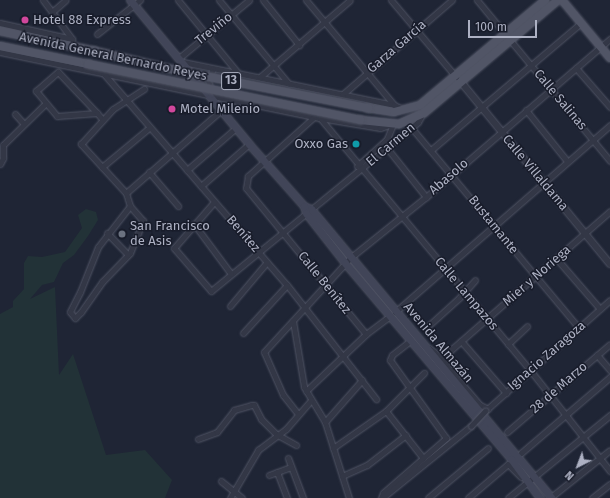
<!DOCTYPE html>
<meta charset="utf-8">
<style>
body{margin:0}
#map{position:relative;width:610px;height:498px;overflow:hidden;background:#1f2535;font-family:"Fira Sans",sans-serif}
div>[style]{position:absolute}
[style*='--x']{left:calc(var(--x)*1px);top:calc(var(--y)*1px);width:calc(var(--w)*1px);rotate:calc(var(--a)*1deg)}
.green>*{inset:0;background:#223237}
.roads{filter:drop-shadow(0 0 1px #505464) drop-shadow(0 0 1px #505464)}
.minor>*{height:5px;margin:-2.5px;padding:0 2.5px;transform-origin:2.5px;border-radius:2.5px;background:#333746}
.tertiary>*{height:6px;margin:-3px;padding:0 3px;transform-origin:3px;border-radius:3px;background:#333746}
.secondary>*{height:7px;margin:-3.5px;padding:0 3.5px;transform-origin:3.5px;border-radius:3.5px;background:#414558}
.primary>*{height:8px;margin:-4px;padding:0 4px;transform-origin:4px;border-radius:4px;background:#515566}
.bridges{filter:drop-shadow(0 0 1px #505464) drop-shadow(0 0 1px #505464)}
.minor-bridge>*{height:5px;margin:-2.5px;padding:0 2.5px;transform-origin:2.5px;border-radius:2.5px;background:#333746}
.primary-bridge>*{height:8px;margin:-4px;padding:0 4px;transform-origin:4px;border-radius:4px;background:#515566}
.dots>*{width:11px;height:11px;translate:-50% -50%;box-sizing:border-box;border:2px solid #181c2a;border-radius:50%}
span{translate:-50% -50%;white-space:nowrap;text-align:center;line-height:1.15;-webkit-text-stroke:3px #181c2a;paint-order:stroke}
.shield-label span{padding:1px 3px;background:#181c2a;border:1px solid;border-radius:3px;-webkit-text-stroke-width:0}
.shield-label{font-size:12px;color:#adb1c3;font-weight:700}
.poi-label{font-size:13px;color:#adb1c3}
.left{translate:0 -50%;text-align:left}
.right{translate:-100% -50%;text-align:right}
.street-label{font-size:13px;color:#adb1c3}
.north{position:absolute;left:558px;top:446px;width:40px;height:40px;-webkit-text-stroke:3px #181c2a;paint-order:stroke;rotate:222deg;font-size:11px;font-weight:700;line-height:16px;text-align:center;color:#adb1c3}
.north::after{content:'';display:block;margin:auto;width:14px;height:18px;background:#adb1c3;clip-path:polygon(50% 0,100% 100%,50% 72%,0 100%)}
.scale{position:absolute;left:468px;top:20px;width:69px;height:18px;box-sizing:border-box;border:2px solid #adb1c3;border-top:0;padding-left:5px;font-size:12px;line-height:14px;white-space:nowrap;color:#adb1c3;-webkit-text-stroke:3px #181c2a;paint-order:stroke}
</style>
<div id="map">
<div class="green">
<div style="clip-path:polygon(86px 209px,96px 212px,98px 220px,88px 236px,74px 255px,63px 263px,54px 282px,42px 285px,30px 299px,55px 287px,59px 375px,73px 354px,106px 455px,145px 450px,172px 480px,165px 498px,0 498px,0 314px,13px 307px,13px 301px,24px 289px,24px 263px,28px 256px,42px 257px,65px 252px,82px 228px,78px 215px)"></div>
</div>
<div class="roads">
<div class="minor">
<div style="--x:43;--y:0;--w:49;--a:53.4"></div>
<div style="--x:178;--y:0;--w:94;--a:50.6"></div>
<div style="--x:219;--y:0;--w:109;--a:50.2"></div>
<div style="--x:263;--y:0;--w:58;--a:51.3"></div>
<div style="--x:306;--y:0;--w:137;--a:50"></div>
<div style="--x:391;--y:0;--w:101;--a:49.8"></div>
<div style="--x:477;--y:0;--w:44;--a:50.5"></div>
<div style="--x:52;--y:12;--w:18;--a:-41"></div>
<div style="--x:0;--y:23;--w:74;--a:12.5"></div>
<div style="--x:97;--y:34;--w:55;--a:-38.3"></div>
<div style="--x:510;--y:40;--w:157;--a:50.4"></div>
<div style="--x:0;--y:52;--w:327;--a:11.7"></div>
<div style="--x:320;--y:118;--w:61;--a:9.5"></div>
<div style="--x:380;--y:128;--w:13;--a:-18"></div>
<div style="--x:179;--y:58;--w:91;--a:-39.6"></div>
<div style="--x:183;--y:62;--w:215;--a:11.5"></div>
<div style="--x:394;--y:105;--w:10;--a:24"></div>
<div style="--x:576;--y:68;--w:52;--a:48.9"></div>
<div style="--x:104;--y:74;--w:279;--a:49.1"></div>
<div style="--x:287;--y:285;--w:145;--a:52"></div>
<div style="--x:260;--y:77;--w:118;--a:-40.5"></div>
<div style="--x:211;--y:90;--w:10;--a:-107"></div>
<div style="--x:208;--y:80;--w:12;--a:-66"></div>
<div style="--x:343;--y:94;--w:144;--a:-40.8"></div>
<div style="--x:526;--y:110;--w:65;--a:51.2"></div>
<div style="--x:97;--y:113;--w:40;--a:175.7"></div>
<div style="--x:57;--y:116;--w:33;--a:-130"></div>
<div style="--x:36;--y:91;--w:29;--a:-41"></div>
<div style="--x:58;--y:72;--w:1;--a:45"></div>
<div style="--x:59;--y:73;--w:55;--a:46.5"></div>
<div style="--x:97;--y:113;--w:8;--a:50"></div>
<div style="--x:15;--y:114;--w:13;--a:48"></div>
<div style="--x:314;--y:117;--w:89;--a:138.2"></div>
<div style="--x:248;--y:176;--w:12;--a:99"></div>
<div style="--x:246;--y:188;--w:189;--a:50.6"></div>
<div style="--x:320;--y:118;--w:328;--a:50.2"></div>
<div style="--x:530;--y:370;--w:129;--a:51.6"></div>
<div style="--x:410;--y:126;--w:263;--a:50.1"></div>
<div style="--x:387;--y:148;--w:63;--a:51.5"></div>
<div style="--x:431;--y:150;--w:197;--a:-40.3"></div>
<div style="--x:0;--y:164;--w:7;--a:-63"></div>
<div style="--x:3;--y:158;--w:13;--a:-90"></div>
<div style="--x:3;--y:145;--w:59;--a:-44.3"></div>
<div style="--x:357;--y:166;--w:40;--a:-42"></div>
<div style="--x:387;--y:139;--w:16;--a:-68"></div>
<div style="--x:102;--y:167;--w:62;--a:-39.8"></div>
<div style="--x:187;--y:170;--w:65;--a:-40.6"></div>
<div style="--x:149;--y:172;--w:45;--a:49.5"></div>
<div style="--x:201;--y:186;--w:64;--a:-41.2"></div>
<div style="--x:126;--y:193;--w:140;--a:-41"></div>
<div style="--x:214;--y:202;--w:61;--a:131"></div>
<div style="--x:174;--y:248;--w:57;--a:49.3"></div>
<div style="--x:211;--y:291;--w:267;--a:-39.2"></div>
<div style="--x:418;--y:122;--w:10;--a:-61"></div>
<div style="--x:130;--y:206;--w:52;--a:128"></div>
<div style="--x:98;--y:247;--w:48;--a:111.8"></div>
<div style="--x:80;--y:292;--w:22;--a:117"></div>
<div style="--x:70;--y:312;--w:8;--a:50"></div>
<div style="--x:75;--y:318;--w:8;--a:-45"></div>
<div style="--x:81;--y:312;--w:37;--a:-55"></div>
<div style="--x:102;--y:282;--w:40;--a:-46"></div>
<div style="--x:130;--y:253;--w:35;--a:-68"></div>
<div style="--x:143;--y:221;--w:20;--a:-131"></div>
<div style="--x:130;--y:206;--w:14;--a:-107"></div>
<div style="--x:126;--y:193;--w:67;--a:-132.6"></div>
<div style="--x:81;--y:144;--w:47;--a:-47.6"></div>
<div style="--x:113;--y:109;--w:37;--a:-33"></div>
<div style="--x:194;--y:224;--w:62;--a:53.5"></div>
<div style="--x:107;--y:233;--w:30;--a:46"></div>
<div style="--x:556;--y:258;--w:67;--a:49.2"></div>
<div style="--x:230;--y:306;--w:57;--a:-49.9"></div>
<div style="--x:395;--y:312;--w:285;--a:-41"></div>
<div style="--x:293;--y:321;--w:67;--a:80.5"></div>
<div style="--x:304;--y:387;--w:41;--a:59"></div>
<div style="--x:325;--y:422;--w:80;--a:72.5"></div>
<div style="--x:427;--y:327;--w:43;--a:-42.2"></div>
<div style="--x:459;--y:298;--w:24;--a:-48"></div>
<div style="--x:243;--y:333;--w:65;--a:-47.5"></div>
<div style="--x:461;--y:341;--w:69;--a:49.1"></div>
<div style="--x:508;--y:344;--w:26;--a:-43"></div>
<div style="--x:429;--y:348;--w:16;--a:38"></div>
<div style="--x:597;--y:355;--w:20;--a:49"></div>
<div style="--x:306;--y:391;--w:83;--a:-43.5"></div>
<div style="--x:366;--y:334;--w:30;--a:-37"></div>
<div style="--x:488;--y:409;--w:9;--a:-153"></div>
<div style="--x:480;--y:405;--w:45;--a:-130.5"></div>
<div style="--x:451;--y:371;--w:13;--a:-129"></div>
<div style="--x:443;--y:361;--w:6;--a:-72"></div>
<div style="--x:445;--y:355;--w:219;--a:-41.1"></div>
<div style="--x:386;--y:411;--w:60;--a:51.8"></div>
<div style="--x:485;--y:411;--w:167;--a:-41.6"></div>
<div style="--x:298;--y:414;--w:24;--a:-128"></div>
<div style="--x:283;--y:395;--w:47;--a:-113.8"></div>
<div style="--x:264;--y:352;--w:127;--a:-47.5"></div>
<div style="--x:350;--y:258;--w:97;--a:-38.8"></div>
<div style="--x:426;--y:197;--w:243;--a:-40.7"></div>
<div style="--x:325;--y:422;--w:56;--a:-48.6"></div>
<div style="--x:507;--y:432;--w:135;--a:-40.5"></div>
<div style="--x:198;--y:439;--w:20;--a:-20"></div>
<div style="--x:217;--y:432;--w:28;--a:-52"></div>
<div style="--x:234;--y:410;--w:18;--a:-16"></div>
<div style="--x:251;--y:405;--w:3;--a:0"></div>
<div style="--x:254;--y:405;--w:16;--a:63"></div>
<div style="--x:261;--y:419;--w:21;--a:45"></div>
<div style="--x:276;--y:434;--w:23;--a:29"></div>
<div style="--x:333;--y:448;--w:65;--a:-34.9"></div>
<div style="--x:386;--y:411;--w:54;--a:-45"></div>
<div style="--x:521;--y:453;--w:117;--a:-40.5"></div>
<div style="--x:288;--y:458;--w:43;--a:69.4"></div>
<div style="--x:277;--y:472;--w:28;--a:69"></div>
<div style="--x:269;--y:475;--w:23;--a:-20"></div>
<div style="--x:342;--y:476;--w:27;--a:-24"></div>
<div style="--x:367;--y:465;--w:49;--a:-37.6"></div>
<div style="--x:221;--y:481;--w:27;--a:39"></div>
<div style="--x:551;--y:497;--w:75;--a:-38.5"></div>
<div style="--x:230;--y:498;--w:56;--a:-59.7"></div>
<div style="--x:258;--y:450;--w:35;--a:-37"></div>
<div style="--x:286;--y:429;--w:38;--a:-49"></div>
<div style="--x:381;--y:498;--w:5;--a:-68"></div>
<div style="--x:383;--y:493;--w:84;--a:-41.1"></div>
<div style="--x:446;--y:438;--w:96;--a:-125.7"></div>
<div style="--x:390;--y:360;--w:5;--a:-68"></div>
<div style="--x:392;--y:355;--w:24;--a:-38"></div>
<div style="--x:382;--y:498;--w:114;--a:-39"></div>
<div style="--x:428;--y:498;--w:78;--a:-39.8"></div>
<div style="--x:468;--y:498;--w:52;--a:-40.4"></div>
<div style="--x:508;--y:464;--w:18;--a:45"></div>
<div style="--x:508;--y:498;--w:132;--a:-39.1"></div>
<div style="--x:592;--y:498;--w:23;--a:-38"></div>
</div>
<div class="tertiary">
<div style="--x:461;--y:82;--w:235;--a:50.7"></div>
</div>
<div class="secondary">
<div style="--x:130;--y:0;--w:187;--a:50.4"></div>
<div style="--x:249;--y:144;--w:83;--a:48.4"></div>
<div style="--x:304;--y:206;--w:8;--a:23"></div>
<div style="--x:311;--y:209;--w:376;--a:50.2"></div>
<div style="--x:304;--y:206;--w:7;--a:74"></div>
<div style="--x:306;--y:213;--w:63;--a:52"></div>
<div style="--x:345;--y:263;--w:257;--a:49.7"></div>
<div style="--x:511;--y:459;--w:49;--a:53.4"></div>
</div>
<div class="primary">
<div style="--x:562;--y:0;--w:75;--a:50.4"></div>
<div style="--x:0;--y:31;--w:96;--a:12"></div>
<div style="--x:0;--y:46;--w:90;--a:11.6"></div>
<div style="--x:368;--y:108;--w:26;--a:9"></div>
<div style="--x:394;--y:112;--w:27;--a:-15"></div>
<div style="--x:420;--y:105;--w:163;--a:-40"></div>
<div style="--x:360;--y:120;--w:39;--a:6"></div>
<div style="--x:399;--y:124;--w:27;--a:-24"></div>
<div style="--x:424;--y:113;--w:175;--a:-40.1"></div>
</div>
</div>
<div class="bridges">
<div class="minor-bridge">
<div style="--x:471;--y:426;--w:21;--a:-47"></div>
</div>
<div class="primary-bridge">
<div style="--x:94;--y:51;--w:87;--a:13.2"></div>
<div style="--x:179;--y:71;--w:193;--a:11.1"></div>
<div style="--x:88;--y:64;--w:278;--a:11.6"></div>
</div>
</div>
<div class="dots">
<div style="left:25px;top:20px;background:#d1479c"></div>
<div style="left:172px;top:109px;background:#d1479c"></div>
<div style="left:356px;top:144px;background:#0f9aa8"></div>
<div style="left:122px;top:234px;background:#6b7280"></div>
</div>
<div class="shield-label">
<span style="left:231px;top:81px">13</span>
</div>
<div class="poi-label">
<span class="left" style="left:33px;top:20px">Hotel 88 Express</span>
<span class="left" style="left:180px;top:109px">Motel Milenio</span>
<span class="right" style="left:348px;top:144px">Oxxo Gas</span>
<span class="left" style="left:130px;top:234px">San Francisco<br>de Asis</span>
</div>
<div class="street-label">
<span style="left:214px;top:29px;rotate:-39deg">Treviño</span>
<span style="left:397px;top:47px;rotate:-41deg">Garza García</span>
<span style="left:113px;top:57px;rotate:12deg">Avenida General Bernardo Reyes</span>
<span style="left:560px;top:100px;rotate:50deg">Calle Salinas</span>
<span style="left:391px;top:145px;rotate:-40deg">El Carmen</span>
<span style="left:535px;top:173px;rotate:50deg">Calle Villaldama</span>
<span style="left:449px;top:177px;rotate:-41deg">Abasolo</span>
<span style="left:493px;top:225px;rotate:51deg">Bustamante</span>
<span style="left:243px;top:234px;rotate:49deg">Benítez</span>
<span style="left:537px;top:276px;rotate:-41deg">Mier y Noriega</span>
<span style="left:324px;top:283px;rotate:51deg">Calle Benítez</span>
<span style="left:466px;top:294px;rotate:50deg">Calle Lampazos</span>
<span style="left:438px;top:343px;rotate:50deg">Avenida Almazán</span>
<span style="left:547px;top:356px;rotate:-41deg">Ignacio Zaragoza</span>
<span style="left:559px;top:388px;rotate:-41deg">28 de Marzo</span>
</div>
<div class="north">N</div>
<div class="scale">100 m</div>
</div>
